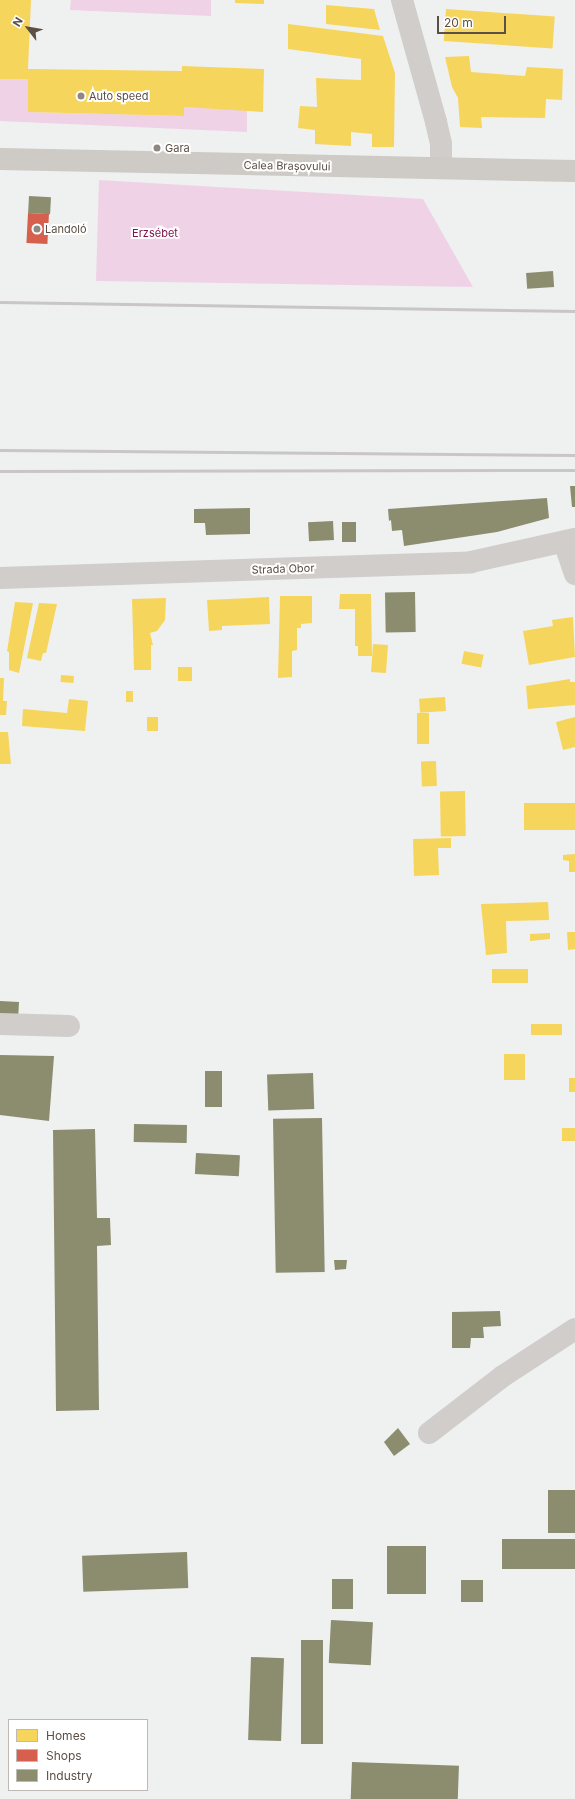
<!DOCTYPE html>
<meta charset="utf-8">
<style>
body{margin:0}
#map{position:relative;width:575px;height:1799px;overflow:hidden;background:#eff0f0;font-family:Inter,sans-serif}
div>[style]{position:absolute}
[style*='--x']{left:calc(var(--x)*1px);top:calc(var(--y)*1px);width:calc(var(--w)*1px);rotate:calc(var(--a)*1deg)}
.green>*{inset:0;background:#f0d2e6}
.homes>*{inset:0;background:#f6d55c;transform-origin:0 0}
.shops>*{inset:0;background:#d6604d;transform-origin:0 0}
.industry>*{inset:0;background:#8c8c6e;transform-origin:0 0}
.minor>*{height:22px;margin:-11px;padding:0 11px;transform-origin:11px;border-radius:11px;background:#d0cdcb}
.major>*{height:22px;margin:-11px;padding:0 11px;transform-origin:11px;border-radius:11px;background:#cecac6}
.rail>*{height:3px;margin:-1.5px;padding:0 1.5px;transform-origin:1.5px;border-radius:1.5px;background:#c9c6c5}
.dots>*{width:11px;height:11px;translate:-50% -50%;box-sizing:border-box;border:2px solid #fff;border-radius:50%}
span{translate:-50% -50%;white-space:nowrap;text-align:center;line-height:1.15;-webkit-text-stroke:4px #fff;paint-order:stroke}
.poi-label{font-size:11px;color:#5c4f45}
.left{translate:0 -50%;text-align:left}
.street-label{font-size:11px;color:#5c4f45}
.park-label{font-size:11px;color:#80144d}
.legend{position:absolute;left:8px;top:1719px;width:140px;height:72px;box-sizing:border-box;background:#fff;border:1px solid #beb9b5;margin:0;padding:5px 7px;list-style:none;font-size:12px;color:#5c4f45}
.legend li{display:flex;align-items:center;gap:8px;height:20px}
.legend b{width:20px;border:1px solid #beb9b5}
.north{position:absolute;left:8px;top:8px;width:40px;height:40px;-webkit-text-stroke:3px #fff;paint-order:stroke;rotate:301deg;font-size:11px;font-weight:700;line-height:16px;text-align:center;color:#5c4f45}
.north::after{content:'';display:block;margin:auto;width:14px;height:18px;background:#5c4f45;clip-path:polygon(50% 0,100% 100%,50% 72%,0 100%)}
.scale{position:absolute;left:437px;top:16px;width:69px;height:18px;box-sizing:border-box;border:2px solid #5c4f45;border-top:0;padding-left:5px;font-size:12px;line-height:14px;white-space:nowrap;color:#5c4f45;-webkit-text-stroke:3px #fff;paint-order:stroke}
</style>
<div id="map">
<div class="green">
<div style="clip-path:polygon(71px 0,211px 0,211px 16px,70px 10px)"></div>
<div style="clip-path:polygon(0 79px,28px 79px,28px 112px,183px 116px,184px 107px,247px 110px,247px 132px,0 121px)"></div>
<div style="clip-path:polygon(99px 180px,423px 199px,473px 287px,96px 281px)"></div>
</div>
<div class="homes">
<div style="clip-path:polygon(0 0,31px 0,28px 69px,182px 71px,182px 66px,264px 69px,263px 112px,184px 107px,184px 116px,28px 112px,28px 79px,0 79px)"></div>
<div style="clip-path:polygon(235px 0,264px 0,264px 4px,235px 3px)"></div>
<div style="clip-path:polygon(326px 5px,374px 9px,380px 30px,326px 24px)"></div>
<div style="left:446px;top:9px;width:109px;height:32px;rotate:4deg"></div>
<div style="clip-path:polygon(288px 24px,383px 36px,395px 73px,394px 147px,372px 147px,372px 134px,351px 132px,351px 146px,315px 144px,315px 130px,298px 128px,300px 106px,317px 107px,316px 78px,361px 80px,361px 59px,288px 49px)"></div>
<div style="clip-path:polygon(469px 56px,471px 72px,525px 76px,527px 67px,563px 69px,562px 100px,546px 99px,545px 118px,481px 117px,482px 128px,460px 127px,458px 98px,452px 87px,445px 57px)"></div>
<div style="clip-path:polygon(340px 594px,371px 594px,372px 656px,358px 656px,358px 646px,355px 646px,355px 609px,339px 609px)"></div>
<div style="clip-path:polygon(280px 596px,312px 596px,312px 623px,301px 624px,301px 628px,297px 628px,297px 650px,292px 651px,292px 677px,278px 678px)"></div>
<div style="clip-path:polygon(269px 597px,270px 624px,222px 626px,222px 630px,209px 631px,207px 600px)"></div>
<div style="clip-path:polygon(166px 598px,165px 620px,157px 631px,150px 633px,153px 645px,151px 645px,151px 670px,134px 670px,132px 599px)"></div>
<div style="clip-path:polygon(15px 602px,33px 603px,19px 673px,9px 670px,9px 652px,7px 651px)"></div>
<div style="clip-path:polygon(39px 603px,57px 604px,46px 653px,43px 653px,41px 661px,27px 658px)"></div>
<div style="clip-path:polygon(573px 617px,575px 657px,529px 665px,523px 631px,553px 626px,552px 620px)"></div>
<div style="left:373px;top:644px;width:15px;height:28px;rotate:4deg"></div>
<div style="left:464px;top:651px;width:20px;height:13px;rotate:11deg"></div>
<div style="left:178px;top:667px;width:14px;height:14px"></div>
<div style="left:61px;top:675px;width:13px;height:7px;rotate:4deg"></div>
<div style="clip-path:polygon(0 678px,4px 678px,3px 701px,7px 701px,6px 715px,0 715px)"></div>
<div style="clip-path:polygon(570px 679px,570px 682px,575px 682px,575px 705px,528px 709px,526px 686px)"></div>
<div style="left:133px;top:691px;width:11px;height:7px;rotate:90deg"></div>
<div style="left:445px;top:697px;width:14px;height:26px;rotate:86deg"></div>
<div style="clip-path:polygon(69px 699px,88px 701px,85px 731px,22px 726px,23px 709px,67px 713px)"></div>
<div style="left:417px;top:713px;width:12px;height:31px"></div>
<div style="left:147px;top:717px;width:11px;height:14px"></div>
<div style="clip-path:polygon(575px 717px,575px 747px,563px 750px,556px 722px)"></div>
<div style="clip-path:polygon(0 732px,8px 732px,11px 764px,0 764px)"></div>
<div style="left:436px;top:761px;width:25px;height:15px;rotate:88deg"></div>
<div style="left:465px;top:791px;width:45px;height:25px;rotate:89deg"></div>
<div style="left:575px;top:803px;width:27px;height:51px;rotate:90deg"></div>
<div style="clip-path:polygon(451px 838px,451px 848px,438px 848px,439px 875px,414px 876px,413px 839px)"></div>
<div style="clip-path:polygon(575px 854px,575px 872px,569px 872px,569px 861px,563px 860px,563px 855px)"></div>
<div style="clip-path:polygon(548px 902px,549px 920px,506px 921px,507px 953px,486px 955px,481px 904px)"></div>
<div style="clip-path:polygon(567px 932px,575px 932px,575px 949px,568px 950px)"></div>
<div style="clip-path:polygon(550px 933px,550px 939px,530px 941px,530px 934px)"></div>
<div style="left:492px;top:969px;width:36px;height:14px"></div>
<div style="left:562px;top:1024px;width:11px;height:31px;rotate:90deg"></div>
<div style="left:504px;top:1054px;width:21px;height:26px"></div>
<div style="left:575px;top:1078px;width:14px;height:6px;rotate:90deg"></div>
<div style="left:562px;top:1128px;width:13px;height:13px"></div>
</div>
<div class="shops">
<div style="left:28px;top:213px;width:21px;height:30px;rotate:3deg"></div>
</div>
<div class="industry">
<div style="left:29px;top:196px;width:22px;height:17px;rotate:3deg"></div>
<div style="left:553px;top:271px;width:16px;height:27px;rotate:86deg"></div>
<div style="clip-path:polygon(570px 486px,575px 486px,575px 507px,572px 507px)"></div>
<div style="clip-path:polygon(547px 498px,549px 518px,497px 532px,404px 546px,402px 530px,392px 531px,391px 520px,389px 521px,388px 509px)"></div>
<div style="clip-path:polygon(250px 508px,250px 534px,206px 535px,205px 523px,194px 523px,194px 509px)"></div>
<div style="left:333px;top:521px;width:19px;height:25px;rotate:87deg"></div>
<div style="left:342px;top:522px;width:14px;height:20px"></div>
<div style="left:415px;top:592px;width:40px;height:30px;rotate:89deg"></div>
<div style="left:0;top:1001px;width:19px;height:19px;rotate:3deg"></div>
<div style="clip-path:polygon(0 1055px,54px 1056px,49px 1121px,0 1115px)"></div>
<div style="left:205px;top:1071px;width:17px;height:36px"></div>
<div style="left:313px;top:1073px;width:36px;height:46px;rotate:88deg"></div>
<div style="left:322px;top:1118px;width:154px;height:49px;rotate:89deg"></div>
<div style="left:134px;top:1124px;width:53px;height:18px;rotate:1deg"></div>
<div style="clip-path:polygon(95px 1129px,97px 1218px,110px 1218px,111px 1245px,97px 1246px,99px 1410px,56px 1411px,53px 1130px)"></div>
<div style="left:196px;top:1153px;width:44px;height:21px;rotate:3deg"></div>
<div style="clip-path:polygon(334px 1260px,347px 1260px,346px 1269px,335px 1270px)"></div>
<div style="clip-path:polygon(500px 1311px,501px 1326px,483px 1327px,484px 1338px,471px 1338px,470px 1348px,452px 1348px,452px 1312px)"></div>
<div style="clip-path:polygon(398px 1428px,410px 1444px,394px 1456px,384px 1442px)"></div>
<div style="left:575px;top:1490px;width:43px;height:27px;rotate:90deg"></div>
<div style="left:575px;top:1539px;width:30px;height:73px;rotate:90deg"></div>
<div style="left:387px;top:1546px;width:39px;height:48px"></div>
<div style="left:187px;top:1552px;width:36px;height:105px;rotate:88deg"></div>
<div style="left:332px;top:1579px;width:21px;height:30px"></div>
<div style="left:461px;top:1580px;width:22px;height:22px"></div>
<div style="left:331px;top:1620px;width:42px;height:43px;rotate:3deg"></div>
<div style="left:301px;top:1640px;width:22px;height:104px"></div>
<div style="left:251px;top:1657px;width:33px;height:83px;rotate:2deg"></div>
<div style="left:352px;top:1762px;width:107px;height:37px;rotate:2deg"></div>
</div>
<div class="minor">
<div style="--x:402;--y:0;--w:127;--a:74.4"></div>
<div style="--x:436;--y:122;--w:23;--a:77"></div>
<div style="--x:441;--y:144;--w:24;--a:90"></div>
<div style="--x:564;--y:542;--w:34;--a:71"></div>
<div style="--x:0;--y:578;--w:471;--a:-1.9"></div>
<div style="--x:471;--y:562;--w:107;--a:-12.5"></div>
<div style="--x:0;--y:1024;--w:69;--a:1.7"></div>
<div style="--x:429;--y:1433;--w:93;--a:-37.6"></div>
<div style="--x:503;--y:1376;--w:86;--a:-33.1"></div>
</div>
<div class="major">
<div style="--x:0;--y:159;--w:575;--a:1.2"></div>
</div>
<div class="rail">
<div style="--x:0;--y:302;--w:575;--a:0.9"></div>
<div style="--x:0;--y:450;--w:575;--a:0.5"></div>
<div style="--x:0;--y:471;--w:575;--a:-0.1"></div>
</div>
<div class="dots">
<div style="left:81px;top:96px;background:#8f8781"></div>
<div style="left:157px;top:148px;background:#8f8781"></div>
<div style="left:37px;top:229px;background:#8f8781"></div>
</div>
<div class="poi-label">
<span class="left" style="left:89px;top:96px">Auto speed</span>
<span class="left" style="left:165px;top:148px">Gara</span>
<span class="left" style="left:45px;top:229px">Landoló</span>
</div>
<div class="street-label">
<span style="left:287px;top:166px;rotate:1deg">Calea Brașovului</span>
<span style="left:283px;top:569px;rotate:-2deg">Strada Obor</span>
</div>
<div class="park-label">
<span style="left:155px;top:233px">Erzsébet</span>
</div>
<ul class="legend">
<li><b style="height:11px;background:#f6d55c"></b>Homes</li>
<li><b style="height:11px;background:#d6604d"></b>Shops</li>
<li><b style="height:11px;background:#8c8c6e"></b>Industry</li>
</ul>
<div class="north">N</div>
<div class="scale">20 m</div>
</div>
